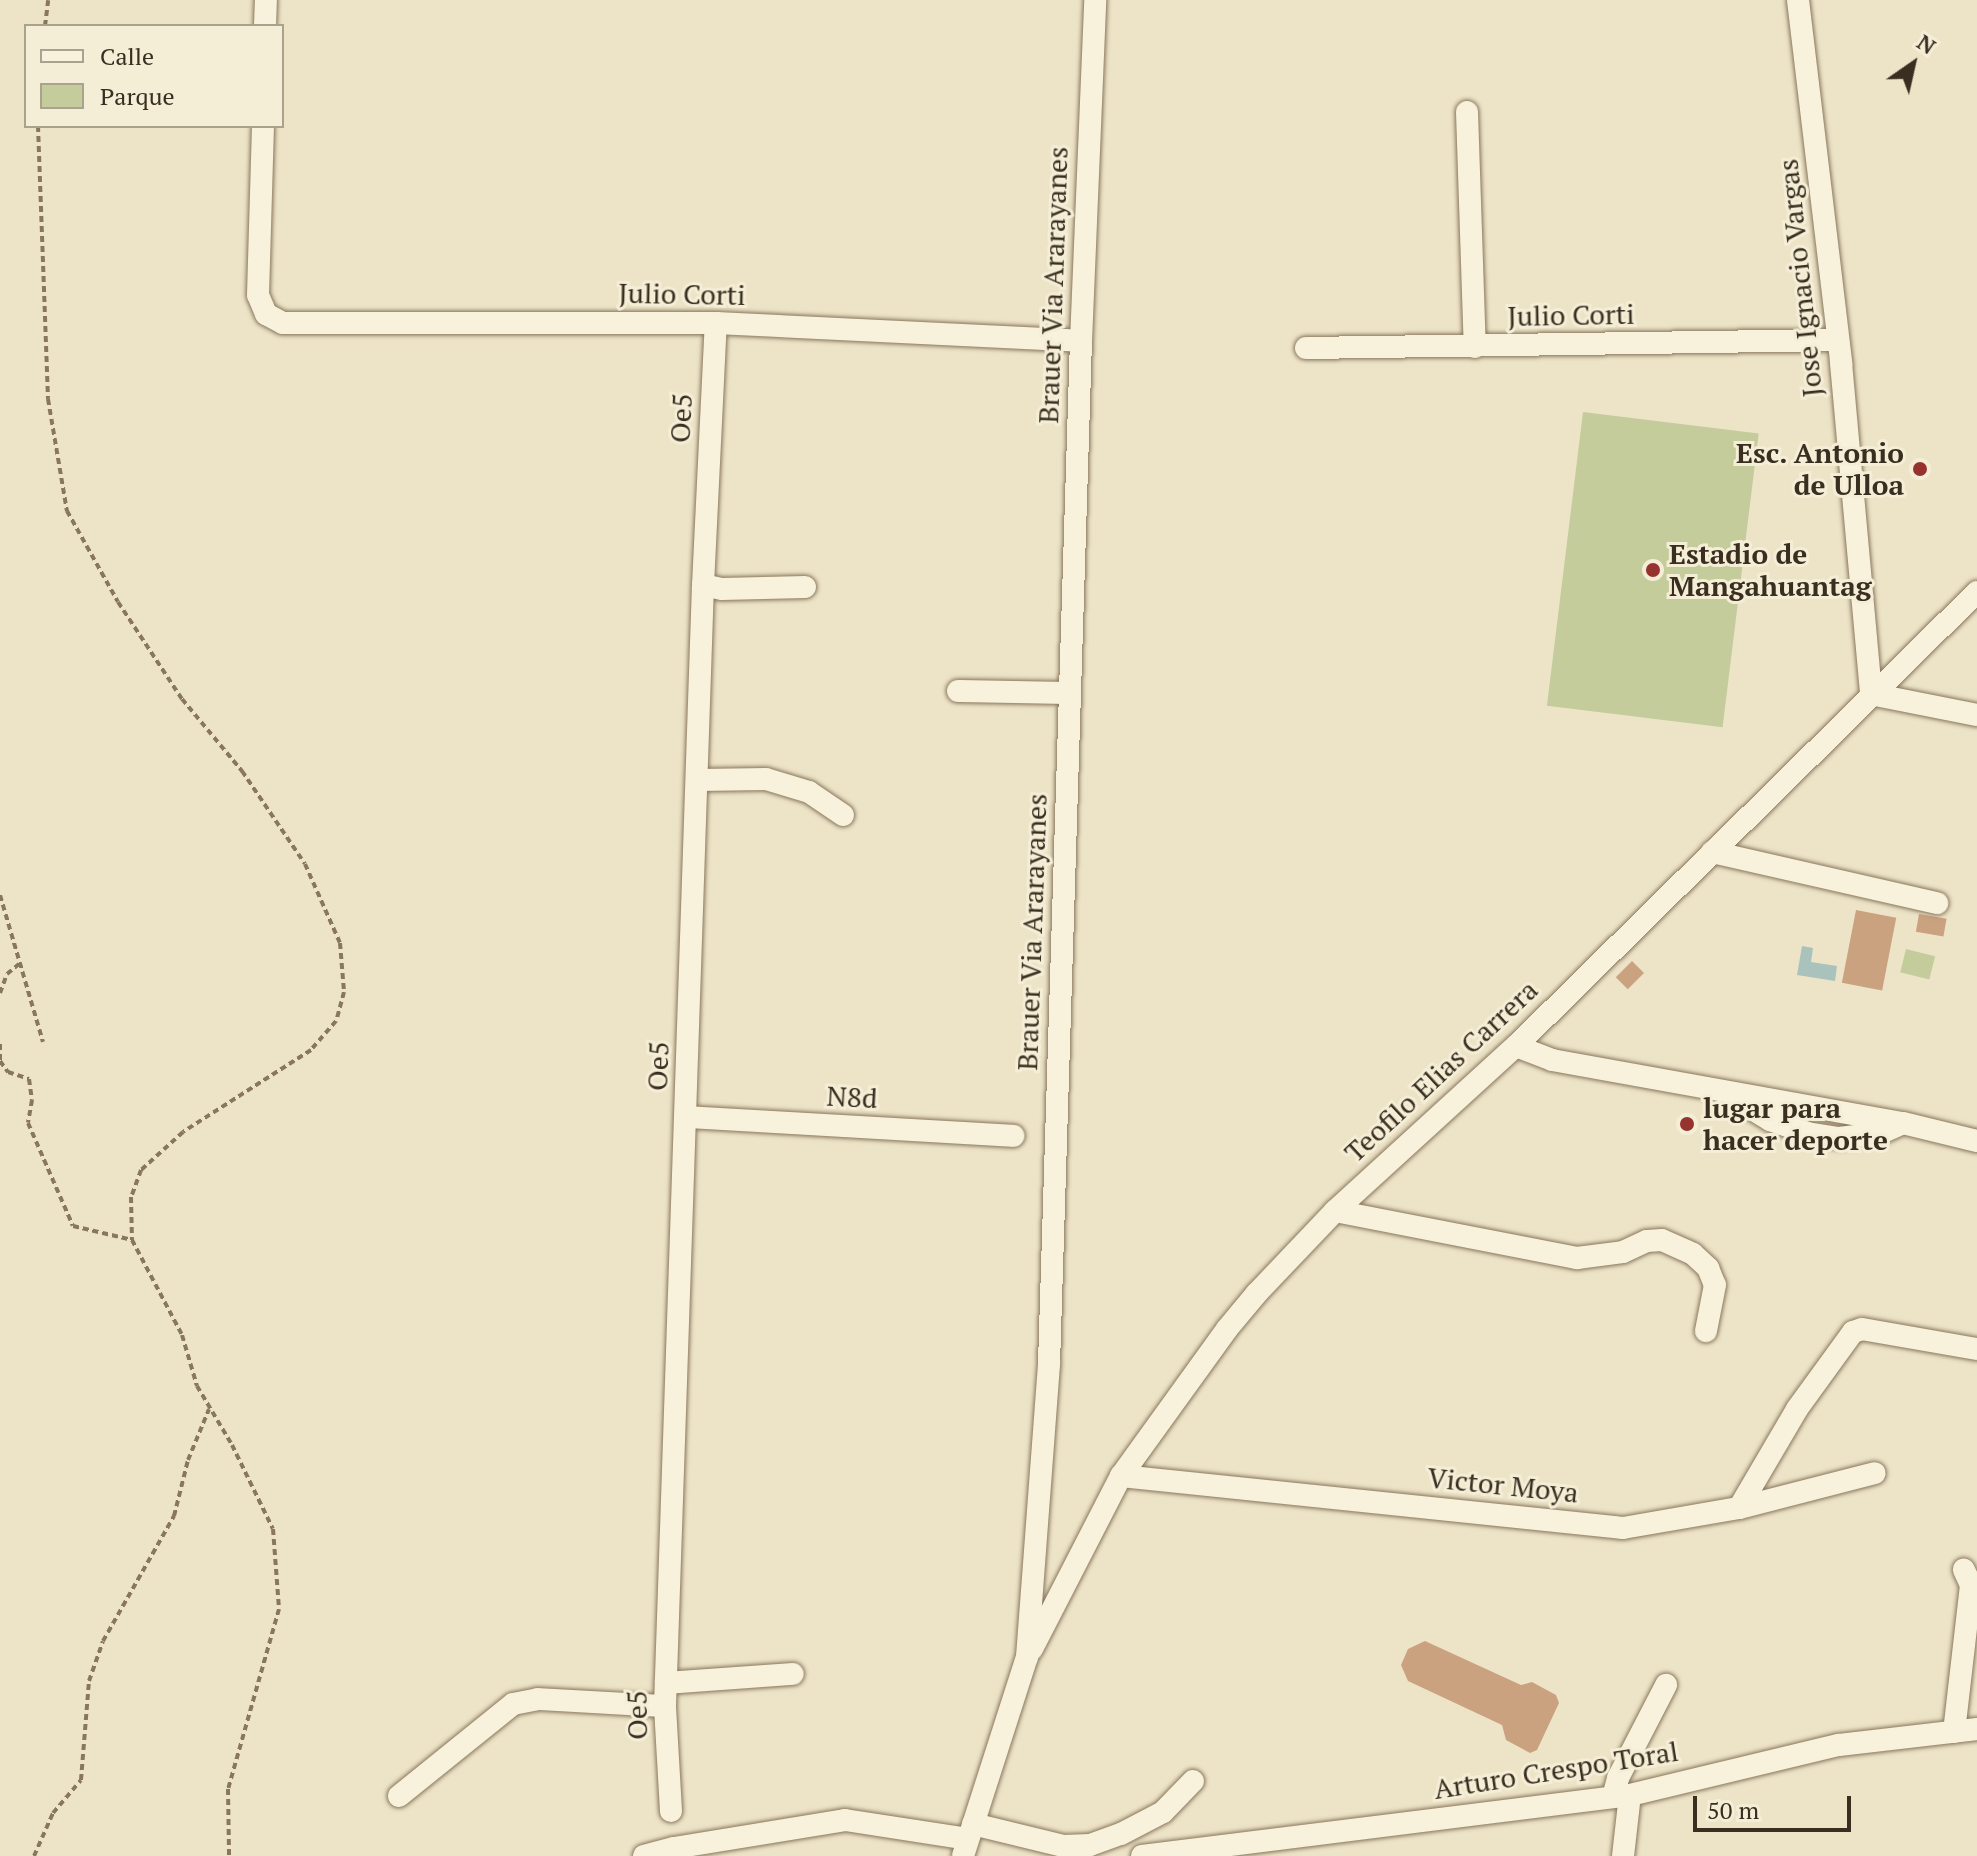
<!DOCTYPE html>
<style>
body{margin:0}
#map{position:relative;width:1977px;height:1856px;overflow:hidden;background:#ede4c8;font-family:"PT Serif",serif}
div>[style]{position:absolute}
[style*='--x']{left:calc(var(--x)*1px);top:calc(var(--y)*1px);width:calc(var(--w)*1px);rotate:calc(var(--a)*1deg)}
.green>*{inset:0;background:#c4cc9c;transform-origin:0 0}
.water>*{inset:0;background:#a9c2bb}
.building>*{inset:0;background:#caa27f;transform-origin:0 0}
.path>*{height:4px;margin-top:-2px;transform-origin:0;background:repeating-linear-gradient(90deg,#89775d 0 6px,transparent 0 10px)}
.roads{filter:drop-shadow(0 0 2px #89775d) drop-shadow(0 0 2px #89775d)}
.minor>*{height:22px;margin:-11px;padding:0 11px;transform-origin:11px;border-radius:11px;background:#f8f1db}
.dots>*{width:22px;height:22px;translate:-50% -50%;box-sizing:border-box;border:4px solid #f5eed7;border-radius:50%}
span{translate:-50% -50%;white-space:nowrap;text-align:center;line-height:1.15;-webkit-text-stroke:6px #f5eed7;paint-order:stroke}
.street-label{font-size:28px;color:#3a2e20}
.poi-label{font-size:28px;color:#3a2e20;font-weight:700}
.right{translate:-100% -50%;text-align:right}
.left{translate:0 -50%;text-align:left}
.legend{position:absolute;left:24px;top:24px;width:260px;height:104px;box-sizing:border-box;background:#f5eed7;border:2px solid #aaa18e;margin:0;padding:10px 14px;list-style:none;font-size:24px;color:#3a2e20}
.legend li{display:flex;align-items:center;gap:16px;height:40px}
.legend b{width:40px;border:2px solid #aaa18e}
.north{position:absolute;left:1873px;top:24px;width:80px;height:80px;-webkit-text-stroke:6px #f5eed7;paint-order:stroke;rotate:34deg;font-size:22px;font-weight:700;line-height:32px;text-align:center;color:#3a2e20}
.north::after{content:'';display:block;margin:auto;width:28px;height:36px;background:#3a2e20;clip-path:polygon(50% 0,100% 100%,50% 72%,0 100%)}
.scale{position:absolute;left:1693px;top:1796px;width:158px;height:36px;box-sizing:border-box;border:4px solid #3a2e20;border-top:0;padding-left:10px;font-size:24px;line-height:28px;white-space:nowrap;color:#3a2e20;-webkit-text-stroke:6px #f5eed7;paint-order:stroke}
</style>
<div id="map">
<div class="green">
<div style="left:1583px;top:412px;width:177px;height:296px;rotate:7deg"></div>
<div style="left:1906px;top:949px;width:30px;height:24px;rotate:14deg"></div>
</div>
<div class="water">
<div style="clip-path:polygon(1802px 946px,1813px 948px,1811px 962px,1837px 966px,1835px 981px,1797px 975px)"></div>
</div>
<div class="building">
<div style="left:1856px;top:910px;width:41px;height:74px;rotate:11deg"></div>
<div style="left:1919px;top:914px;width:28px;height:18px;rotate:10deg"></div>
<div style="left:1632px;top:961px;width:17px;height:23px;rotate:45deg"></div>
<div style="clip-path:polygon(1425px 1641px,1521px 1685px,1532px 1682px,1556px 1695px,1559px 1703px,1537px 1750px,1530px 1753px,1506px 1740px,1502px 1725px,1408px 1681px,1401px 1665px,1408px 1649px)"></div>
</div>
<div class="path">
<div style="--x:45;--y:26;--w:26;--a:-83"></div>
<div style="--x:38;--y:126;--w:273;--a:87.9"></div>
<div style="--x:48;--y:399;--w:114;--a:80.4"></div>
<div style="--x:67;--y:511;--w:104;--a:60.7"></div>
<div style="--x:118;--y:602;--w:116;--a:56.6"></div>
<div style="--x:182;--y:699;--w:94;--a:50.2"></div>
<div style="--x:242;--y:771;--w:112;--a:55.9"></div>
<div style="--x:305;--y:864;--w:86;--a:66.1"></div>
<div style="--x:340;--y:943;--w:49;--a:85.3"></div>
<div style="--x:344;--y:992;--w:30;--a:105"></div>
<div style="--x:336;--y:1021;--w:38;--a:131"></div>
<div style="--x:311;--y:1050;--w:152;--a:147.4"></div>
<div style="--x:183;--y:1132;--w:57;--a:137.9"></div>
<div style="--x:141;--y:1170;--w:29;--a:110"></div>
<div style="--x:131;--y:1197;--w:43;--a:88.7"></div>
<div style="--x:132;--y:1240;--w:107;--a:62.2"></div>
<div style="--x:182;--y:1335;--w:53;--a:73.6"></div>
<div style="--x:197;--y:1386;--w:69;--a:59.3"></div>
<div style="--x:232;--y:1445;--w:93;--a:64"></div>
<div style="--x:273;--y:1529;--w:80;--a:85.7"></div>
<div style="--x:279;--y:1609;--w:187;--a:105.8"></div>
<div style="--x:228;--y:1789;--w:67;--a:89.1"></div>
<div style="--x:0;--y:895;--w:153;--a:73.7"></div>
<div style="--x:0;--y:993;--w:20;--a:-70"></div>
<div style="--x:7;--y:974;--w:16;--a:-40"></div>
<div style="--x:0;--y:1044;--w:17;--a:90"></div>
<div style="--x:0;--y:1061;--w:14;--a:54"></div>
<div style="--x:8;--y:1072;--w:22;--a:18"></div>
<div style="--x:29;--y:1079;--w:21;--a:82"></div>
<div style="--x:32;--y:1100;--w:23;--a:100"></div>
<div style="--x:28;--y:1123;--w:112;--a:66.4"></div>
<div style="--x:73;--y:1226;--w:61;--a:13.3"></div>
<div style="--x:34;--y:1856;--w:47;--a:-66.2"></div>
<div style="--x:53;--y:1813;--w:43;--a:-49.7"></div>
<div style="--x:81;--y:1780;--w:99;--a:-85.4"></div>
<div style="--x:89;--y:1681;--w:42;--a:-70.7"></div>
<div style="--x:103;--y:1641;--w:144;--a:-60.4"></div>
<div style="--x:174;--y:1516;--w:58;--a:-76"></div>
<div style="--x:188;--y:1460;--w:55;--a:-67.6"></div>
</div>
<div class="roads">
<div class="minor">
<div style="--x:1798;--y:0;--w:366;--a:83.2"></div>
<div style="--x:1841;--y:363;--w:332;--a:84.8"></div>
<div style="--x:1871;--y:694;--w:108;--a:11.2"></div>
<div style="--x:265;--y:26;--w:26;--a:-88"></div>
<div style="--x:1467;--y:112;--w:235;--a:88.1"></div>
<div style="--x:263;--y:126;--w:169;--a:91.7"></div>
<div style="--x:258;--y:295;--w:21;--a:67"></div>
<div style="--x:266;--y:314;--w:19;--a:28"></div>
<div style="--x:283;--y:323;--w:433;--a:0"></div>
<div style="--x:716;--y:323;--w:365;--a:2.8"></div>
<div style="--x:1306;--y:348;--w:532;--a:-0.86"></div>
<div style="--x:703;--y:585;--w:19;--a:12"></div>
<div style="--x:722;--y:589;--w:83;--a:-1.4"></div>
<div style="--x:958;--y:691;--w:112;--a:1"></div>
<div style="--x:699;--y:780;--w:67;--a:-0.9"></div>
<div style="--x:766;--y:779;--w:45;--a:16.8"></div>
<div style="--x:809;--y:792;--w:41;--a:34.1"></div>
<div style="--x:1712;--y:852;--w:231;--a:12.8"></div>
<div style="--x:1516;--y:1046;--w:39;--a:21"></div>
<div style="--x:1552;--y:1060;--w:357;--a:10.2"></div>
<div style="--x:1903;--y:1123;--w:76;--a:13.7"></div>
<div style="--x:1734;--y:1098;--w:42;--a:31.4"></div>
<div style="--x:1770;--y:1120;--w:39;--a:19"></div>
<div style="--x:1807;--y:1133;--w:32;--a:9"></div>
<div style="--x:1839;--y:1138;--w:42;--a:-6.8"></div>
<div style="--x:1881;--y:1133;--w:22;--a:-24"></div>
<div style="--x:687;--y:1117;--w:327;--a:3.3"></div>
<div style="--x:1335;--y:1211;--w:247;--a:11"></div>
<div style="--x:1577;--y:1258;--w:46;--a:-7.4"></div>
<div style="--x:1623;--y:1252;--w:26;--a:-25"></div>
<div style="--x:1647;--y:1241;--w:15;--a:-4"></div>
<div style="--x:1662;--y:1240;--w:34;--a:24"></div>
<div style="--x:1693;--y:1254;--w:21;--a:43"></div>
<div style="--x:1708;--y:1268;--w:18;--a:68"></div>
<div style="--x:1715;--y:1285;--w:47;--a:101.1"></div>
<div style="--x:1121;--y:1476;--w:505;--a:5.91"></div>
<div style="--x:1623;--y:1528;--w:118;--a:-9.8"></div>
<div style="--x:1739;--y:1508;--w:140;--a:-14.4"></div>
<div style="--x:1739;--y:1508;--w:115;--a:-59.6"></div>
<div style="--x:1797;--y:1409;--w:95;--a:-54"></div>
<div style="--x:1853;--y:1332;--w:9;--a:-18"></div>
<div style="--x:1862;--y:1329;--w:117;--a:9.9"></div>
<div style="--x:1032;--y:1649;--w:195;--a:-62.8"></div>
<div style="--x:1121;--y:1476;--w:181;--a:-54.2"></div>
<div style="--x:1227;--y:1329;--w:47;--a:-50.2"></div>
<div style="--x:1257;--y:1293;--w:113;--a:-46.4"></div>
<div style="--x:1335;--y:1211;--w:245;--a:-42.4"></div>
<div style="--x:1516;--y:1046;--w:647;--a:-44.56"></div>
<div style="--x:666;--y:1683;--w:127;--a:-4.1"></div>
<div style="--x:1954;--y:1732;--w:148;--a:-83.4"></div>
<div style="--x:1971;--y:1585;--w:17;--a:-115"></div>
<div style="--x:399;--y:1796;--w:146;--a:-38.9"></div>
<div style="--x:513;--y:1704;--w:25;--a:-11"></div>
<div style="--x:538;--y:1699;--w:127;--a:3.2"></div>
<div style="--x:1613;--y:1797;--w:20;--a:-75"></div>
<div style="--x:1618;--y:1778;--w:105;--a:-62.7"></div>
<div style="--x:671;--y:1811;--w:105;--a:-93.3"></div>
<div style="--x:665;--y:1706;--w:1122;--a:-88.06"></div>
<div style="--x:703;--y:585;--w:262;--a:-87.2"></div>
<div style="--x:973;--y:1824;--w:93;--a:13.7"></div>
<div style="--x:1063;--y:1846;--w:27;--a:-2"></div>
<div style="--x:1090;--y:1845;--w:33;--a:-20"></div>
<div style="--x:1121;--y:1834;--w:47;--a:-27.6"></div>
<div style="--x:1163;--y:1812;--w:43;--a:-45.9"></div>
<div style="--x:644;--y:1856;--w:31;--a:-15"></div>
<div style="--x:674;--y:1848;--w:173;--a:-9.3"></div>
<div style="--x:845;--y:1820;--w:124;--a:8.8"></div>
<div style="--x:963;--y:1856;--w:209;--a:-72.2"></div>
<div style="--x:1027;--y:1657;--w:294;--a:-85.7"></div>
<div style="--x:1049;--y:1364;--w:1024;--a:-88.21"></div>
<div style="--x:1081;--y:341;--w:341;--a:-87.6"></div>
<div style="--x:1142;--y:1856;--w:492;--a:-7.1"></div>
<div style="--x:1630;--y:1795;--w:215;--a:-13.5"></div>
<div style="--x:1839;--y:1745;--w:139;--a:-6.6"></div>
<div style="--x:1623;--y:1856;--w:61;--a:-83.5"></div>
</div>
</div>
<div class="dots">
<div style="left:1920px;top:469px;background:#96332f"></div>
<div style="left:1653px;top:570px;background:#96332f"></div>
<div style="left:1687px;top:1124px;background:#96332f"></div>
</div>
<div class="street-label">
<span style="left:1800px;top:278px;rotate:-96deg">Jose Ignacio Vargas</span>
<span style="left:1053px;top:285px;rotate:-88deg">Brauer Via Ararayanes</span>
<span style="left:682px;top:294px;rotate:1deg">Julio Corti</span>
<span style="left:1571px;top:315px;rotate:-1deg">Julio Corti</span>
<span style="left:681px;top:418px;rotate:-87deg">Oe5</span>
<span style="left:1032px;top:932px;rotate:-88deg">Brauer Via Ararayanes</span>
<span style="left:658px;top:1066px;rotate:-88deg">Oe5</span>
<span style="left:1441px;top:1071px;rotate:-43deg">Teofilo Elias Carrera</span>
<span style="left:852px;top:1097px;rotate:3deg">N8d</span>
<span style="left:1503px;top:1485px;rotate:6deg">Victor Moya</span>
<span style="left:637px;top:1715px;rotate:-91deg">Oe5</span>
<span style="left:1556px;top:1770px;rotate:-9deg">Arturo Crespo Toral</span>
</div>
<div class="poi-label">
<span class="right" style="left:1904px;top:469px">Esc. Antonio<br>de Ulloa</span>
<span class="left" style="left:1669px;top:570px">Estadio de<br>Mangahuantag</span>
<span class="left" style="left:1703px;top:1124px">lugar para<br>hacer deporte</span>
</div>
<ul class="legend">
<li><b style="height:10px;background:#f8f1db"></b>Calle</li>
<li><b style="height:22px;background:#c4cc9c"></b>Parque</li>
</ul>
<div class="north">N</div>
<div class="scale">50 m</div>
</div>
